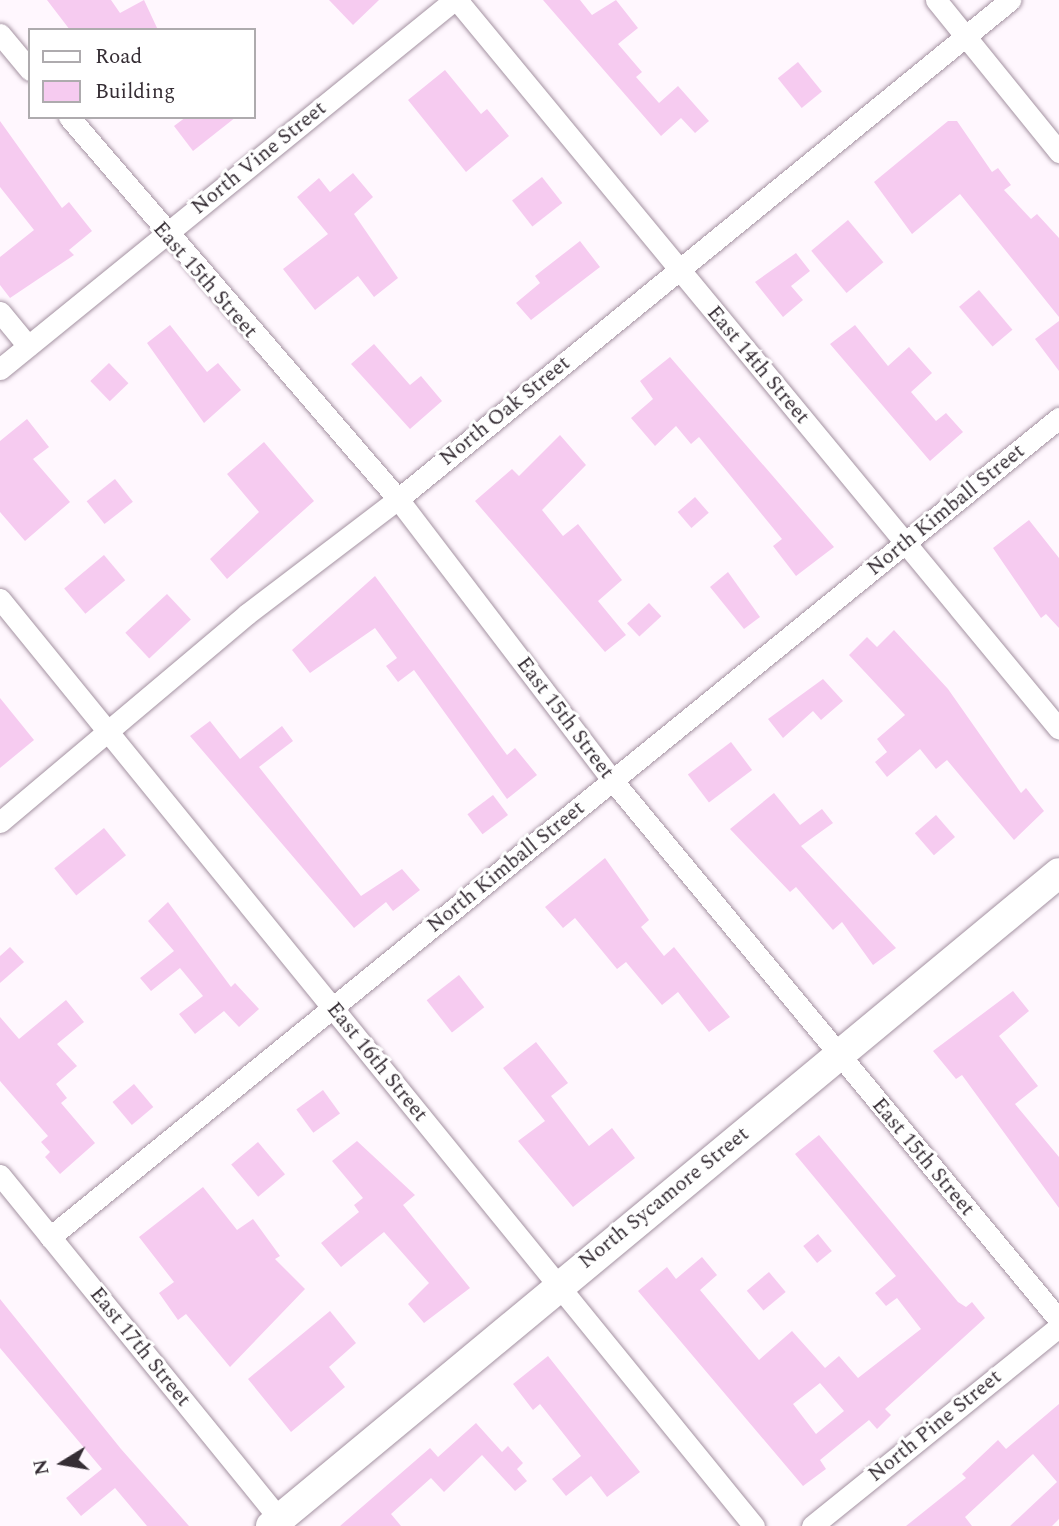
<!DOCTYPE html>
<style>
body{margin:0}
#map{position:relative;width:1059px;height:1526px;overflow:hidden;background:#fff7fe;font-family:Spectral,serif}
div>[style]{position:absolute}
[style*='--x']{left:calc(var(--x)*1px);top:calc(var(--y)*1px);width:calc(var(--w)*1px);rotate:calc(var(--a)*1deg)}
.building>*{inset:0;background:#f6cbf0;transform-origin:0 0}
.roads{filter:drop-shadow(0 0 2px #a593a2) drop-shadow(0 0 2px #a593a2)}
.minor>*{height:21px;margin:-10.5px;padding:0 10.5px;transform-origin:10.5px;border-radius:10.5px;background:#fff}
.secondary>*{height:30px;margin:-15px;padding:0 15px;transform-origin:15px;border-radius:15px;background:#fff}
span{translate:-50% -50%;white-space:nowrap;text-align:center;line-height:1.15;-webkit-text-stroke:6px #fff;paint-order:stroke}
.street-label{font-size:21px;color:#352d34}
.legend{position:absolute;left:28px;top:28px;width:228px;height:91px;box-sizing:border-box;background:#fff;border:2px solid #aeabae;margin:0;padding:9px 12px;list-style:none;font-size:21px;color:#352d34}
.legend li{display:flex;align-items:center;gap:14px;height:35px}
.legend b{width:35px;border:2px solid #aeabae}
.north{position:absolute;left:28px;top:1428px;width:70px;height:70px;-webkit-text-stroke:5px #fff;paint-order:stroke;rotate:259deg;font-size:19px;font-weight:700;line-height:28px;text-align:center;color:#352d34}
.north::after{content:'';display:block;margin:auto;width:24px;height:32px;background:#352d34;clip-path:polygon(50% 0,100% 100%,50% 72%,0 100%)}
</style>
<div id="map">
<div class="building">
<div style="clip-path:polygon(47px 0,111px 0,120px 13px,144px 0,158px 30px,70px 30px)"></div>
<div style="clip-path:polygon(329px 0,379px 0,353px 25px)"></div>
<div style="clip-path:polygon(543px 0,580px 0,592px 15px,616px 0,638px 28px,618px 44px,642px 72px,636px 77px,659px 103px,678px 86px,709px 121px,695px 133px,681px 118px,661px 136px)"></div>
<div style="left:798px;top:62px;width:38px;height:26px;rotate:51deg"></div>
<div style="clip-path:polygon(445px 70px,481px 114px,487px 109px,509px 136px,466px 172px,408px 100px)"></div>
<div style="clip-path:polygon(186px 117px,236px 117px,193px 151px,174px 126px)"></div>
<div style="clip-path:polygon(0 121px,62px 208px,69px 202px,92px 231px,69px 250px,74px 255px,10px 298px,0 285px,0 257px,34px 230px,0 187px)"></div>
<div style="clip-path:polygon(948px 121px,957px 121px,992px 172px,998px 168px,1011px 185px,1004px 190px,1031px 219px,1037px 214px,1059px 238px,1059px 317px,960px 194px,912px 234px,874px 182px)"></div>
<div style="clip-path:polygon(353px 173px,373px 197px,354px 214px,398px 278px,374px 297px,358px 276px,315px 310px,283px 269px,328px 234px,297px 197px,319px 178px,330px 192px)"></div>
<div style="left:542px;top:177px;width:33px;height:38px;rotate:52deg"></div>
<div style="left:848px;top:220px;width:55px;height:48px;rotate:50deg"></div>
<div style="clip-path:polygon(580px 241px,600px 267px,531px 320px,516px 303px,540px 283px,535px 276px)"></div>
<div style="clip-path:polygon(796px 253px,810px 271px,791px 286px,803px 300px,783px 317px,755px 282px)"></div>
<div style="left:979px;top:290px;width:52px;height:26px;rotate:50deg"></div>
<div style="clip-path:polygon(1059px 321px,1059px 371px,1035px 339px)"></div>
<div style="clip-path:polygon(170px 325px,207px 372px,218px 363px,241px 390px,204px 423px,147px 343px)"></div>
<div style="clip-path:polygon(855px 325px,888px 366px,909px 347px,932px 373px,911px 392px,936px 421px,946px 413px,963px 432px,930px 461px,830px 344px)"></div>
<div style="clip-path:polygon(374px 344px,410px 385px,421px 376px,442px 401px,410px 429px,351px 364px)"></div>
<div style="clip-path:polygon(670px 357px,834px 547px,796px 576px,773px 546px,782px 539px,699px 437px,691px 444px,676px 426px,655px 446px,631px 418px,653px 399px,640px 381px)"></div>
<div style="left:109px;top:363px;width:28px;height:26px;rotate:46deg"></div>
<div style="clip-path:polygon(27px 419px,49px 447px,33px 459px,70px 502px,25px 541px,0 512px,0 441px)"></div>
<div style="clip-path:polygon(560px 435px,586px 465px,542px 510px,563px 536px,578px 524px,622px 580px,598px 601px,626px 635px,605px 652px,475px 501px,512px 469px,519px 476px)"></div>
<div style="clip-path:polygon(264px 442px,314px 501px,227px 579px,210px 559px,259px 512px,227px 474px)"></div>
<div style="left:115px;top:479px;width:29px;height:36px;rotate:52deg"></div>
<div style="left:695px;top:497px;width:21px;height:23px;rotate:49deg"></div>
<div style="clip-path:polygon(1029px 520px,1059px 558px,1059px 628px,1046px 614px,1041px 618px,993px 548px)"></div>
<div style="left:104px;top:555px;width:33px;height:52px;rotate:50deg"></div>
<div style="clip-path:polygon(728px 572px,760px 617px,744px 629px,710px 587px)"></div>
<div style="clip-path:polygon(375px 576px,507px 755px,515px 748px,537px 775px,507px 799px,414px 670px,398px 682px,386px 666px,397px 658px,375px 628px,310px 673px,292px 650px)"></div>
<div style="left:167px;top:594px;width:35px;height:57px;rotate:47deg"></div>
<div style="left:649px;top:603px;width:18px;height:30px;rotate:47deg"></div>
<div style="clip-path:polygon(894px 630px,948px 689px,1021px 793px,1026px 788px,1044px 811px,1014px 840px,947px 760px,936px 769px,920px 749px,887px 777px,875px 762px,887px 752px,877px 739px,905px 715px,849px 655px,867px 637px,877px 647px)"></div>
<div style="clip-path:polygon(823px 679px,843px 701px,821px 720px,813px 711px,783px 738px,768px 719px)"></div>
<div style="clip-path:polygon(0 698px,34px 740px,0 768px)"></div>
<div style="clip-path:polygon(210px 721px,240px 759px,282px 726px,293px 741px,259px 767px,361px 896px,402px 869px,420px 890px,393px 911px,386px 902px,354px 928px,190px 736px)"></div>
<div style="left:731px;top:742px;width:35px;height:54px;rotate:53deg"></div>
<div style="clip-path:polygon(774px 793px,800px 825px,822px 809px,833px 823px,801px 846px,896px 948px,873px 965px,842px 922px,833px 930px,796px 887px,790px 892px,730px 829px)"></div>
<div style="left:493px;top:795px;width:25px;height:32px;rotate:53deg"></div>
<div style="left:936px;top:815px;width:29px;height:28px;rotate:49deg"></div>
<div style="left:104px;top:828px;width:35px;height:64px;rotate:51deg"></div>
<div style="clip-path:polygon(605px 858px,649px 920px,641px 927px,664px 956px,674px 947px,730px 1017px,709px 1032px,678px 992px,662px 1005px,626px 962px,617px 969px,575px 918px,563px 928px,545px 907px)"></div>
<div style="clip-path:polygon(168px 902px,231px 987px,235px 983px,259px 1009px,239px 1027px,224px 1011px,195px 1034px,179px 1014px,203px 996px,180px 968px,151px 991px,140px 978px,174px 951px,148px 921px)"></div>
<div style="clip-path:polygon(10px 947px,24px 962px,0 983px,0 956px)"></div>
<div style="left:459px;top:975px;width:41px;height:41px;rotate:52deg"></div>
<div style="clip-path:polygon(1013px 991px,1029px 1011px,999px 1036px,1038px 1086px,1015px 1104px,1059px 1157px,1059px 1208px,962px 1075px,956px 1079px,933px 1051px)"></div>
<div style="clip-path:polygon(66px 1000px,84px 1022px,57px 1044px,77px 1066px,56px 1084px,67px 1098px,61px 1103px,95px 1143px,60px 1174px,45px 1157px,50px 1152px,41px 1142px,48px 1136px,0 1081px,0 1017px,19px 1039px)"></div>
<div style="clip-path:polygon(536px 1042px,568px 1083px,551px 1096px,589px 1146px,612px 1128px,635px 1158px,573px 1207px,518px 1141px,545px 1121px,503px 1068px)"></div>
<div style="left:134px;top:1084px;width:30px;height:28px;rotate:50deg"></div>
<div style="left:323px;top:1090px;width:29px;height:33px;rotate:54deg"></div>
<div style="clip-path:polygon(evenodd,819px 1135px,958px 1302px,966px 1307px,972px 1302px,985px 1318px,885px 1409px,891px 1415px,877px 1429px,869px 1420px,820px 1460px,826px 1469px,803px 1486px,638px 1291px,667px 1267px,676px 1279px,702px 1257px,717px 1275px,700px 1290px,759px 1360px,792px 1331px,825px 1368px,839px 1356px,858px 1378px,921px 1329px,897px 1298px,886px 1306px,875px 1293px,896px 1276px,795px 1154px,819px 1135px,820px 1383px,844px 1411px,816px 1434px,793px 1404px,820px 1383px)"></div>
<div style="clip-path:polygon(357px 1141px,415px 1195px,403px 1205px,470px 1288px,424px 1323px,408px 1304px,429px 1283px,384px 1232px,341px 1267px,321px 1243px,359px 1212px,354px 1205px,363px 1198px,332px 1161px)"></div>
<div style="left:258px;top:1142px;width:42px;height:35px;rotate:50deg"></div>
<div style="clip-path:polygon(203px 1187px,237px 1230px,253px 1219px,280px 1256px,275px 1259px,305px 1289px,230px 1367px,186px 1314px,178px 1320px,159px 1293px,174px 1282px,139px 1237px)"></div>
<div style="left:818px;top:1234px;width:22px;height:19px;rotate:51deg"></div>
<div style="left:769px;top:1272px;width:26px;height:29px;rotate:50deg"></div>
<div style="clip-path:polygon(0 1299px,121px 1449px,189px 1526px,147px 1526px,115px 1488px,81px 1516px,66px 1498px,102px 1469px,0 1348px)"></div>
<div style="clip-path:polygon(330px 1311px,356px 1343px,329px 1367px,345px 1387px,291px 1432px,248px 1379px)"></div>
<div style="clip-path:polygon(548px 1356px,640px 1472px,607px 1497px,591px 1476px,566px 1496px,552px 1479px,581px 1456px,540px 1404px,533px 1410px,513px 1384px)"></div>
<div style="clip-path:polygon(1059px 1404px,1059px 1519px,1052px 1526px,1010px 1526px,1057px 1482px,1033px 1454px,965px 1517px,972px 1526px,906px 1526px,966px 1478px,962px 1474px,998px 1440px,1006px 1449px)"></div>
<div style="clip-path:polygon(476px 1423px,502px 1452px,508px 1446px,523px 1463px,517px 1469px,527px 1481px,515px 1491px,482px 1455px,444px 1492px,431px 1478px,391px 1514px,401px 1526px,340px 1526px,430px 1448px,438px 1457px)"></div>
</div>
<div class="roads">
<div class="minor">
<div style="--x:457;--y:0;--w:945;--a:50.45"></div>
<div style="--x:936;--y:0;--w:196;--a:51"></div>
<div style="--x:0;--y:34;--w:47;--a:50.2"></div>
<div style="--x:69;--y:117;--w:504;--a:49.26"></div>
<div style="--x:398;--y:499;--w:355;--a:52.7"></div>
<div style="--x:613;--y:781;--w:700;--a:50.39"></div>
<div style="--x:0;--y:312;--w:44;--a:50.5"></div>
<div style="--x:0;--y:369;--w:585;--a:-39.1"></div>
<div style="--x:0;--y:599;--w:1195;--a:50.88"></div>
<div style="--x:0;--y:822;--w:323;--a:-40.1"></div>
<div style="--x:247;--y:614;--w:190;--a:-37.3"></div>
<div style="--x:398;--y:499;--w:790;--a:-39.19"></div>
<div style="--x:0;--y:1175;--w:444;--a:50.9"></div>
<div style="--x:50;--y:1237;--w:1300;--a:-39.07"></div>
<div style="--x:812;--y:1526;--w:317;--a:-38.9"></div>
</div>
<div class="secondary">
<div style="--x:271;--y:1526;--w:1023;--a:-39.65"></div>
</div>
</div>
<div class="street-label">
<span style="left:259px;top:158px;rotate:-39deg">North Vine Street</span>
<span style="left:205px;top:280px;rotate:49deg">East 15th Street</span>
<span style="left:758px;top:365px;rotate:50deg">East 14th Street</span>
<span style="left:505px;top:411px;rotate:-39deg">North Oak Street</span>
<span style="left:946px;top:510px;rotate:-39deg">North Kimball Street</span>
<span style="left:565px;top:718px;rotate:53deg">East 15th Street</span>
<span style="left:506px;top:867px;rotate:-39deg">North Kimball Street</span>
<span style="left:377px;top:1062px;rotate:51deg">East 16th Street</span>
<span style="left:923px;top:1157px;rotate:50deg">East 15th Street</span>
<span style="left:664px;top:1198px;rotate:-39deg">North Sycamore Street</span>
<span style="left:140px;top:1347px;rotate:51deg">East 17th Street</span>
<span style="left:935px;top:1426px;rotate:-39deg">North Pine Street</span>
</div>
<ul class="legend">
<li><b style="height:9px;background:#fff"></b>Road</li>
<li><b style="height:19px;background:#f6cbf0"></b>Building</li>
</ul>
<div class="north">N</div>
</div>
